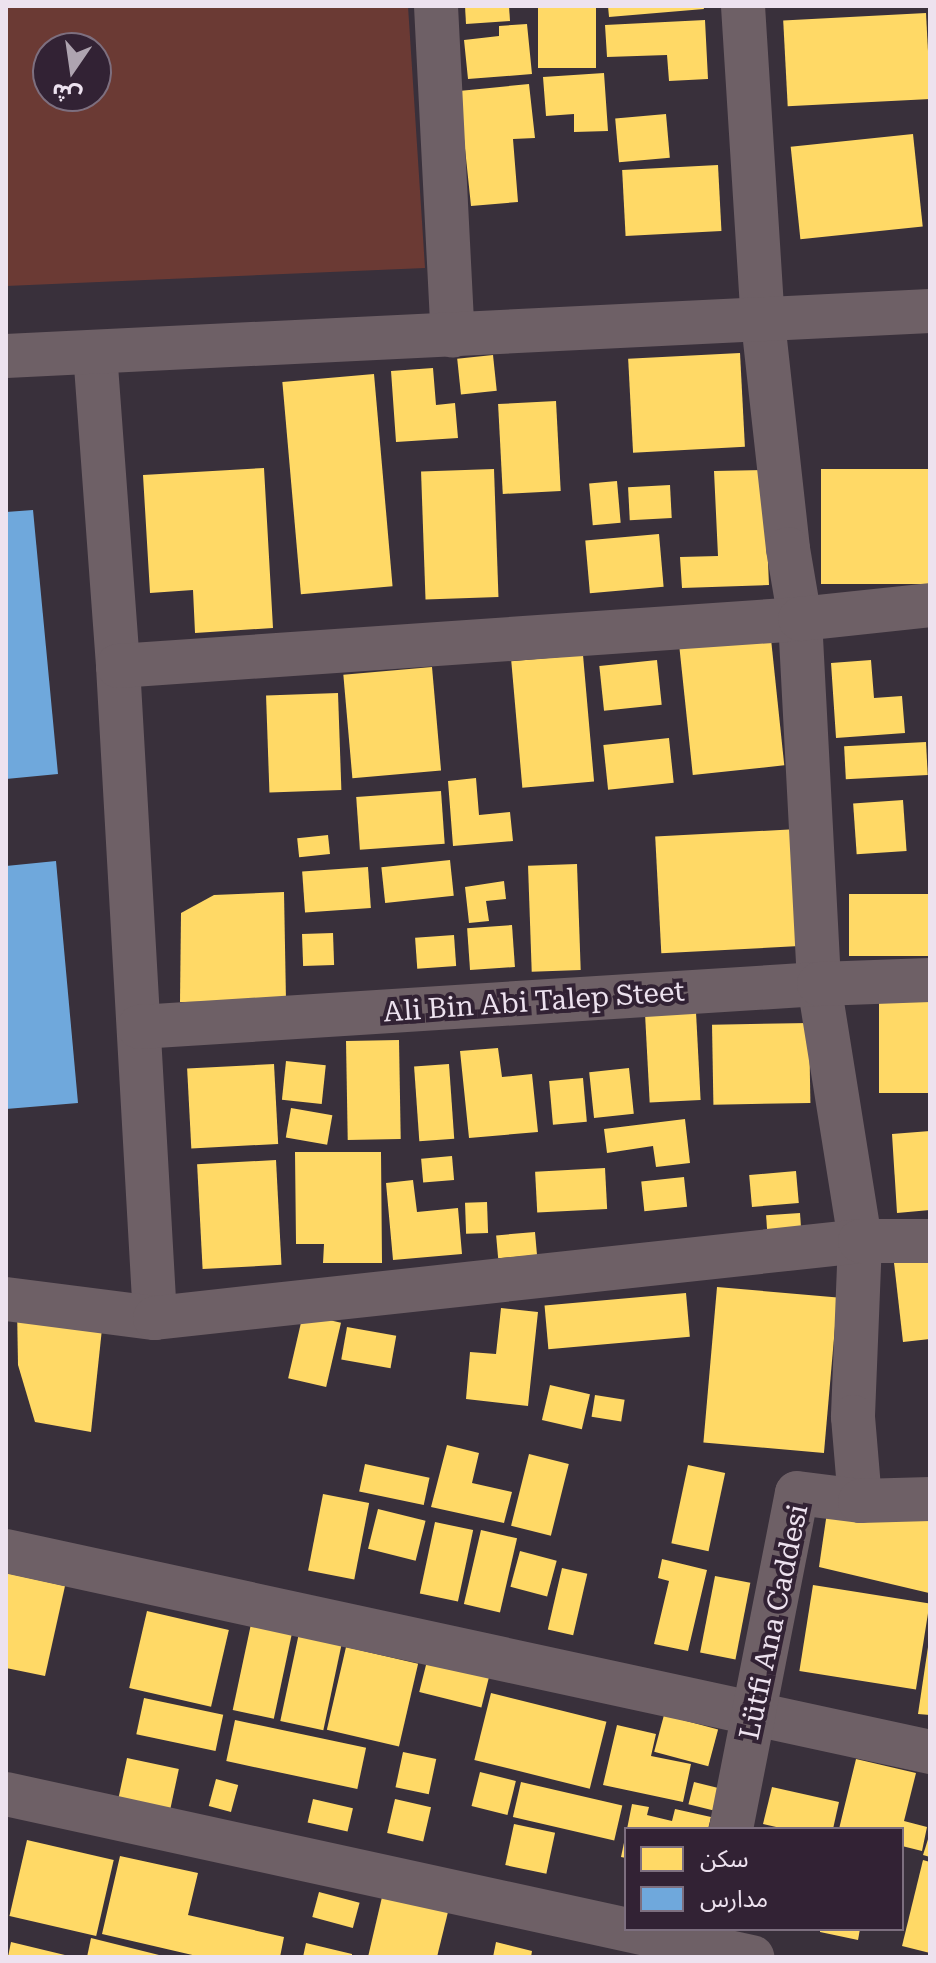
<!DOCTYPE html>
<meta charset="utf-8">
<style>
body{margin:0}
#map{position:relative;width:936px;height:1963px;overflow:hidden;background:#39303b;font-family:"Roboto Serif","Noto Sans Arabic",serif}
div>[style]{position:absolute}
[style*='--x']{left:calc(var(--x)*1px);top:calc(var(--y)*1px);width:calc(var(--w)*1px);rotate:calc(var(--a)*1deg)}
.green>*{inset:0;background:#6b3a34}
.homes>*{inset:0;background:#ffd966;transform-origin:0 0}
.schools>*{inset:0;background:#6fa8dc}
.minor>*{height:44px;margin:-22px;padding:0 22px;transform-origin:22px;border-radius:22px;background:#6e6066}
span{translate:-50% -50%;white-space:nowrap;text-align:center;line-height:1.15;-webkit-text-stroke:8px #322234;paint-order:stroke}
.street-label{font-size:28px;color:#ede2ef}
.frame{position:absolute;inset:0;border:8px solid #ede2ef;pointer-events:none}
.legend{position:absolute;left:624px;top:1827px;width:280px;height:104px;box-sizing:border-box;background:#322234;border:2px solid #7d6f7f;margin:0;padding:10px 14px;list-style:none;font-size:24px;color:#ede2ef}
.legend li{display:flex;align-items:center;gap:16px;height:40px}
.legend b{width:40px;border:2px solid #7d6f7f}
.north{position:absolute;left:32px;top:32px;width:80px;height:80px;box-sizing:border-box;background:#322234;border:2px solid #7d6f7f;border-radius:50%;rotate:193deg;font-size:22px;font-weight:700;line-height:32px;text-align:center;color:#ede2ef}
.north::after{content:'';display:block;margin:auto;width:28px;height:36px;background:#aea4b0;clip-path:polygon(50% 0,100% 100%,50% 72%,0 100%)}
</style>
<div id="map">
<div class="green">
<div style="clip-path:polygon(evenodd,6px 6px,408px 6px,425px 268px,6px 286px,6px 6px,48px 48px,96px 48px,96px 96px,48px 96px,48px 48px)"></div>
</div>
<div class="homes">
<div style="clip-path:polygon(465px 6px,509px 6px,510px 21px,466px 24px)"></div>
<div style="left:538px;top:6px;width:58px;height:62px"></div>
<div style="clip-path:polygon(608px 6px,703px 6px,704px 9px,609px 17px)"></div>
<div style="left:926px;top:13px;width:86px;height:143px;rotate:87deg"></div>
<div style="clip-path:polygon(705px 20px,708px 79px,669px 81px,667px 55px,607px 57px,605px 25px)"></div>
<div style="clip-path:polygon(527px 24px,532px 74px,468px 79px,464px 40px,499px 36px,499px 26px)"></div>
<div style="clip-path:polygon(604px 73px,608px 131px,574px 132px,574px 114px,546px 116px,543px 77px)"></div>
<div style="clip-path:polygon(529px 84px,535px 138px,513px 139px,518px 202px,471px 206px,459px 91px)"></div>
<div style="left:666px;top:114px;width:44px;height:51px;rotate:85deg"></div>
<div style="left:913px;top:134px;width:93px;height:123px;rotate:84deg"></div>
<div style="left:718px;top:165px;width:66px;height:96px;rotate:87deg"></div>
<div style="left:740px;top:353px;width:94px;height:112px;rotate:87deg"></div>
<div style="left:493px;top:355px;width:36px;height:36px;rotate:84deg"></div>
<div style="clip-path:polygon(433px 368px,436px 405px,455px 403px,458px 438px,396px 442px,391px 371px)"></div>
<div style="left:374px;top:374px;width:213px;height:92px;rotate:85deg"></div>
<div style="left:556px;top:401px;width:90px;height:58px;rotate:87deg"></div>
<div style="clip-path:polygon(264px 468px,273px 628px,195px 633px,193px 590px,150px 593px,143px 475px)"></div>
<div style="left:494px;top:469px;width:128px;height:73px;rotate:88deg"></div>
<div style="left:930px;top:469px;width:115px;height:109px;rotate:90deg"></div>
<div style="clip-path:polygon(764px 470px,769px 585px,682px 588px,680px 557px,718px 556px,714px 471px)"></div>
<div style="left:617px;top:481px;width:42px;height:28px;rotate:85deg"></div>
<div style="left:670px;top:485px;width:33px;height:42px;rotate:87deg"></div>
<div style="left:659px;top:534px;width:53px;height:74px;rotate:85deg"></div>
<div style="left:771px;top:639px;width:127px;height:92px;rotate:84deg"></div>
<div style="left:583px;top:655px;width:127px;height:72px;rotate:85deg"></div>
<div style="left:657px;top:660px;width:45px;height:58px;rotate:84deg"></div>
<div style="clip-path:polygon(871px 660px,874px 698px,902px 696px,905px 733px,836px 738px,831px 663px)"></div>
<div style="left:432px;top:667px;width:104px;height:89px;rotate:85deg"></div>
<div style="left:338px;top:693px;width:97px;height:72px;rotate:88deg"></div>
<div style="left:669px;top:738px;width:45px;height:66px;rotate:84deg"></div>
<div style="left:926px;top:742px;width:33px;height:82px;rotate:87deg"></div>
<div style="clip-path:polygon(476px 778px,479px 815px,510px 812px,513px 841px,453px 846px,448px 781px)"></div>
<div style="left:441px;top:791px;width:53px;height:85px;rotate:86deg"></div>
<div style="left:903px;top:800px;width:51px;height:50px;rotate:86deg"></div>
<div style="left:798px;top:829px;width:117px;height:143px;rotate:87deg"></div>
<div style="left:328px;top:835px;width:19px;height:31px;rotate:84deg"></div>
<div style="left:450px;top:860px;width:36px;height:69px;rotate:84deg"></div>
<div style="left:577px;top:864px;width:106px;height:49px;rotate:88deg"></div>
<div style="left:368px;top:867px;width:41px;height:66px;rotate:86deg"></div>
<div style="clip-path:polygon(504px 881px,506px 899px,486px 901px,489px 921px,469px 923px,465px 887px)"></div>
<div style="clip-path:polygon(284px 892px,286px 1001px,180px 1002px,181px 913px,214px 895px)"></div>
<div style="left:930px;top:894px;width:62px;height:81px;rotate:90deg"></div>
<div style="left:512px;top:925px;width:42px;height:45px;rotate:86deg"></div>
<div style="left:333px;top:933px;width:32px;height:31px;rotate:88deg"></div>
<div style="left:454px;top:935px;width:31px;height:39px;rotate:86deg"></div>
<div style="left:930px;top:997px;width:96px;height:51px;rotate:90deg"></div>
<div style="left:696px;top:1012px;width:88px;height:51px;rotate:87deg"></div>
<div style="left:809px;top:1023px;width:80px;height:97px;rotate:89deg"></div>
<div style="left:399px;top:1040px;width:99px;height:53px;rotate:89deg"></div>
<div style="clip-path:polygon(498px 1048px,502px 1077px,532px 1074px,538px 1132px,469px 1138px,460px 1051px)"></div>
<div style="left:286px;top:1061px;width:40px;height:39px;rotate:6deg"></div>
<div style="left:274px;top:1064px;width:80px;height:87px;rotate:87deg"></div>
<div style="left:449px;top:1064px;width:75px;height:35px;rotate:86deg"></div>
<div style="left:629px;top:1068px;width:46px;height:40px;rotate:84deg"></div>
<div style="left:583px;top:1078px;width:44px;height:34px;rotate:85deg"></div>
<div style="left:291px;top:1108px;width:42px;height:30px;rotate:10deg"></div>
<div style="clip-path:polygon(685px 1119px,690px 1163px,656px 1167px,653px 1146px,607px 1153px,604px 1129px)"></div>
<div style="clip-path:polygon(930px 1131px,930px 1210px,897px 1213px,892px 1134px)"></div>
<div style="clip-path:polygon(295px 1152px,381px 1152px,382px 1263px,323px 1263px,324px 1244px,296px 1244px)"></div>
<div style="left:452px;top:1156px;width:24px;height:31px;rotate:85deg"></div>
<div style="left:276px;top:1160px;width:105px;height:79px;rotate:87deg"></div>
<div style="left:605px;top:1168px;width:41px;height:70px;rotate:87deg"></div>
<div style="left:796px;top:1171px;width:32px;height:47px;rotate:85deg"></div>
<div style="left:684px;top:1177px;width:30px;height:43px;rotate:84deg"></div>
<div style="clip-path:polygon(413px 1180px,417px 1212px,458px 1208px,462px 1254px,393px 1260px,386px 1183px)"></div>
<div style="left:487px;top:1202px;width:31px;height:22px;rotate:88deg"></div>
<div style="left:800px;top:1213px;width:31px;height:34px;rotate:86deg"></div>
<div style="left:535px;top:1232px;width:23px;height:39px;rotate:85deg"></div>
<div style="clip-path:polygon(892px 1245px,930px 1246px,930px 1339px,903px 1342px)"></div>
<div style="left:717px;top:1287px;width:121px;height:156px;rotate:5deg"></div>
<div style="left:686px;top:1293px;width:44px;height:142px;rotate:85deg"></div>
<div style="clip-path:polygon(17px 1307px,104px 1310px,91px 1432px,35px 1422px,18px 1365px)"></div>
<div style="clip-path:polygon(501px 1308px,538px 1312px,528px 1406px,466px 1399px,470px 1352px,496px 1354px)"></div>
<div style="left:303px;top:1314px;width:39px;height:66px;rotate:13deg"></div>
<div style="left:347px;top:1327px;width:50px;height:33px;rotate:10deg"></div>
<div style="left:550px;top:1385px;width:41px;height:36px;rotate:13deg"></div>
<div style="left:595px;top:1395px;width:30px;height:22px;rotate:9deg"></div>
<div style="clip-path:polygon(447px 1445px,479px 1453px,472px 1483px,512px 1492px,504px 1523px,431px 1507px)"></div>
<div style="left:529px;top:1454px;width:41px;height:74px;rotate:14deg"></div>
<div style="left:365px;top:1464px;width:66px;height:28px;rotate:12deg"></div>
<div style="left:688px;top:1465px;width:38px;height:80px;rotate:12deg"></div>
<div style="clip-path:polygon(831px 1485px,930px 1505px,929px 1593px,819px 1567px)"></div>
<div style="left:323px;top:1494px;width:47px;height:78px;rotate:11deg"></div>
<div style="left:378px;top:1509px;width:49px;height:41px;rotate:14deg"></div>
<div style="left:435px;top:1522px;width:39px;height:73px;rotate:12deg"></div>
<div style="left:481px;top:1530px;width:37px;height:76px;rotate:13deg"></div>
<div style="left:520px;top:1551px;width:38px;height:37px;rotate:15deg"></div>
<div style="clip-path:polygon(662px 1559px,707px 1570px,688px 1651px,654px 1644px,669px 1581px,658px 1578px)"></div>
<div style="left:562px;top:1568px;width:26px;height:63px;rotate:13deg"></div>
<div style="clip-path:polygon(6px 1573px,65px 1586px,45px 1676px,6px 1668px)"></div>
<div style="left:715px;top:1576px;width:36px;height:78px;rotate:11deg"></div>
<div style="left:813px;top:1585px;width:118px;height:87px;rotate:9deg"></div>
<div style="left:147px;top:1611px;width:84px;height:79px;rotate:13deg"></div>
<div style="left:251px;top:1624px;width:42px;height:88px;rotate:12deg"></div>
<div style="left:299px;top:1633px;width:44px;height:90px;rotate:12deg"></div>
<div style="left:346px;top:1647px;width:74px;height:85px;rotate:13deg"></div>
<div style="clip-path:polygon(928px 1647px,930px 1648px,930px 1715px,918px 1714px)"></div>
<div style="left:427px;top:1661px;width:64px;height:32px;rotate:14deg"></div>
<div style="left:491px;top:1693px;width:119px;height:69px;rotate:14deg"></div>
<div style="left:144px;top:1698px;width:81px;height:37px;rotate:12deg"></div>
<div style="left:664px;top:1715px;width:56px;height:38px;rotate:15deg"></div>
<div style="left:235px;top:1720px;width:134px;height:42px;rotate:12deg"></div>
<div style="clip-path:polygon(617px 1725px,656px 1734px,651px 1756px,691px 1764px,683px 1802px,603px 1785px)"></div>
<div style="left:403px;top:1752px;width:34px;height:36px;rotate:12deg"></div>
<div style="left:127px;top:1758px;width:53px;height:42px;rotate:12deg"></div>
<div style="clip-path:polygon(856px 1759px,916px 1773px,904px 1821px,927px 1827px,922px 1851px,902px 1846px,902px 1829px,839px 1829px)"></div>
<div style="left:480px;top:1772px;width:37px;height:35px;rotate:14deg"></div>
<div style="left:216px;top:1779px;width:23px;height:28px;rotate:15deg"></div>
<div style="left:521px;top:1782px;width:104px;height:36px;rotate:13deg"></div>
<div style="left:694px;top:1782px;width:25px;height:23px;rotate:14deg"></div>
<div style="clip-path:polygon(772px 1787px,839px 1802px,833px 1829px,785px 1829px,763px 1824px)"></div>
<div style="left:313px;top:1799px;width:41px;height:24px;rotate:13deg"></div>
<div style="left:395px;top:1799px;width:37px;height:35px;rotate:13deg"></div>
<div style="clip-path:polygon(632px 1804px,649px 1807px,647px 1815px,672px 1821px,675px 1809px,711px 1817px,708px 1829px,627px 1829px)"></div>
<div style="left:514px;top:1824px;width:42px;height:42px;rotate:12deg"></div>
<div style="clip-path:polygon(930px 1833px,930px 1857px,923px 1855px)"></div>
<div style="clip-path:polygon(625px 1838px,626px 1838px,626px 1858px,621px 1857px)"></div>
<div style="left:27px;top:1840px;width:89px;height:78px;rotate:13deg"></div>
<div style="clip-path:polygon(120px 1856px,198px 1873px,188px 1915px,284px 1937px,280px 1957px,201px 1957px,102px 1934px)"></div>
<div style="clip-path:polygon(923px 1860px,930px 1862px,930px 1953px,902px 1946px)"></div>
<div style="left:319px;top:1892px;width:42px;height:26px;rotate:15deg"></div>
<div style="clip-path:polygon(382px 1897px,448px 1912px,437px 1957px,368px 1957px)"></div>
<div style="clip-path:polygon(820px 1929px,860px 1929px,858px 1940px,820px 1932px)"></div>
<div style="clip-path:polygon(91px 1938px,163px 1956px,163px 1957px,87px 1957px)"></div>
<div style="clip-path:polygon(11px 1942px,69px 1956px,69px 1957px,8px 1957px)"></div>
<div style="clip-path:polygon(496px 1942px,532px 1951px,531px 1957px,493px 1957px)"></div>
<div style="clip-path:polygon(306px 1943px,352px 1954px,352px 1957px,303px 1957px)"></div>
</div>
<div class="schools">
<div style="clip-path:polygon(33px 510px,58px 774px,6px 779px,6px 512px)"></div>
<div style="clip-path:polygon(56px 861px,78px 1103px,6px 1109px,6px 866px)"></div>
</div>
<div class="minor">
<div style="--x:436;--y:6;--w:330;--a:87.1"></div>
<div style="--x:743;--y:6;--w:317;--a:86.4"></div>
<div style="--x:763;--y:322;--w:228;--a:83.7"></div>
<div style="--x:788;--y:549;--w:71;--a:80.3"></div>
<div style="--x:800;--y:619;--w:365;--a:87"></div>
<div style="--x:819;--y:984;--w:260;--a:80.9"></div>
<div style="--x:860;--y:1241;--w:176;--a:92.3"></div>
<div style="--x:853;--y:1417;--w:84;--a:85.2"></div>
<div style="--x:95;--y:352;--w:315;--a:85.8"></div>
<div style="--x:118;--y:666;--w:653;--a:86.75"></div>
<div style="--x:6;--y:356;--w:925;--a:-2.79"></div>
<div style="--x:118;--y:666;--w:684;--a:-3.94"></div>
<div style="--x:800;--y:619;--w:131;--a:-6.1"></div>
<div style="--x:139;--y:1027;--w:681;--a:-3.62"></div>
<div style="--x:819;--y:984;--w:111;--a:-2.1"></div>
<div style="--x:6;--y:1299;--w:150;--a:7.3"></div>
<div style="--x:155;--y:1318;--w:709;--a:-6.23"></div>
<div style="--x:860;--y:1241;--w:70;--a:0"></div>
<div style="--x:6;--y:1551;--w:946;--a:12.27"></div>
<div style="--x:6;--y:1794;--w:764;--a:12.33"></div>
<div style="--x:731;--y:1829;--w:342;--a:-78.9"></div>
<div style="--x:797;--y:1493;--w:64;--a:7.2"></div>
<div style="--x:860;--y:1501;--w:70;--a:-1.6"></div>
</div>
<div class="street-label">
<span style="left:534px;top:1002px;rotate:-4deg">Ali Bin Abi Talep Steet</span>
<span style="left:774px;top:1622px;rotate:-78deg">Lütfi Ana Caddesi</span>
</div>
<div class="frame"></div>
<ul class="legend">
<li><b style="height:22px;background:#ffd966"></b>سكن</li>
<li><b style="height:22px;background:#6fa8dc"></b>مدارس</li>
</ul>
<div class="north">ش</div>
</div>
